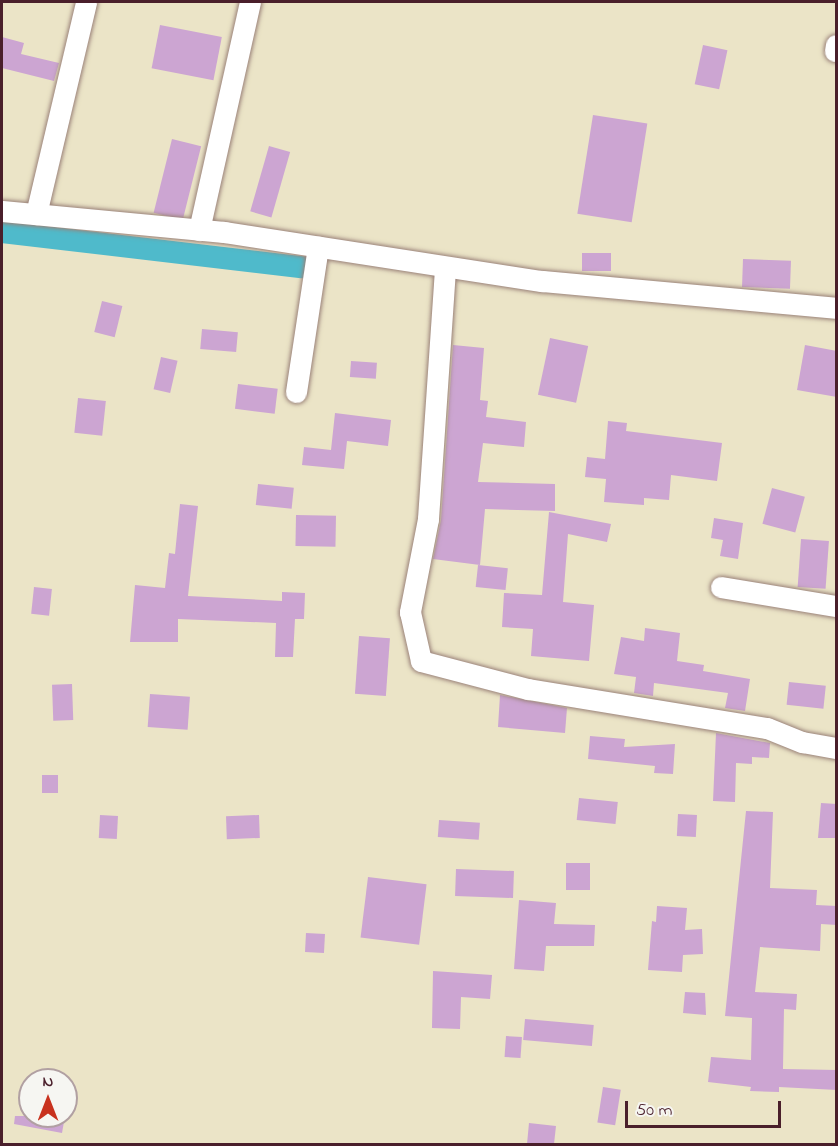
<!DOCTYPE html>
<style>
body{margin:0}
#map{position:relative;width:838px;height:1146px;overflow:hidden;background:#ebe4c7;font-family:"Indie Flower",sans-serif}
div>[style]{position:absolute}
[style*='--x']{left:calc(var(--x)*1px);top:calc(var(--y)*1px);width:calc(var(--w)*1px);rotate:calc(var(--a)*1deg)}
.canal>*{height:22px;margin:-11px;padding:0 11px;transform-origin:11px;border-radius:11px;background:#4fbacb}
.building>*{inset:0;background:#cca5d2;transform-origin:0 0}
.roads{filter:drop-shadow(0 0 2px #9a8279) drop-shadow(0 0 2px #9a8279)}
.street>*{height:21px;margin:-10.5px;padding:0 10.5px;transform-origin:10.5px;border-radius:10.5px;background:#fff}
span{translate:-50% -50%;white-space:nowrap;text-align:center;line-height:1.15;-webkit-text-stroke:4.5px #f6f6f2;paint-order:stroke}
.frame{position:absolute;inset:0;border:3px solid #4a1f2b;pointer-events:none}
.north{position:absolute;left:18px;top:1068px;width:60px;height:60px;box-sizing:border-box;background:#f6f6f2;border:2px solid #b1a0a2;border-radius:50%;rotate:0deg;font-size:16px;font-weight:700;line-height:24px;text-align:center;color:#4a1f2b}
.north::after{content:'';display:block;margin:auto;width:21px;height:27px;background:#c8321e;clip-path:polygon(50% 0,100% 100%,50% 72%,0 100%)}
.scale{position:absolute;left:625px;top:1101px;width:156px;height:27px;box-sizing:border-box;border:3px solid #4a1f2b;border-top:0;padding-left:8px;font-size:18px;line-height:21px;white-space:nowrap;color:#4a1f2b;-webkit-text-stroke:4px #f6f6f2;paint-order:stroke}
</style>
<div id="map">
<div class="canal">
<div style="--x:2;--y:232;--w:302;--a:6.7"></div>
</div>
<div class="building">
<div style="left:160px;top:25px;width:63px;height:44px;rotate:11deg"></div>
<div style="clip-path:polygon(2px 37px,24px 43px,21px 54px,59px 63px,54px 81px,2px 68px)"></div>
<div style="left:703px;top:45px;width:25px;height:40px;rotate:12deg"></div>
<div style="left:593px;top:115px;width:55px;height:100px;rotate:9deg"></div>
<div style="left:172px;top:139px;width:30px;height:76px;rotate:14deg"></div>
<div style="left:269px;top:146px;width:22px;height:68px;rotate:16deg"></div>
<div style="left:582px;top:253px;width:29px;height:18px"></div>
<div style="left:743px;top:259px;width:48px;height:28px;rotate:2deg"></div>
<div style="left:102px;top:301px;width:21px;height:32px;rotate:14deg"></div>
<div style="left:202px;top:329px;width:36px;height:20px;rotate:5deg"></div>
<div style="left:550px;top:338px;width:39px;height:58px;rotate:12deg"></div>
<div style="clip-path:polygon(453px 345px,484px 348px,480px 400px,488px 401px,486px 417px,526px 422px,524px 447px,483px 443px,478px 482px,555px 484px,555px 511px,485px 509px,480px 565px,433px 559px,441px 520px)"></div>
<div style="clip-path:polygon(805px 345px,837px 351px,837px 397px,797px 390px)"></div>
<div style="left:161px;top:357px;width:17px;height:33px;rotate:13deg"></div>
<div style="left:351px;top:361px;width:26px;height:16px;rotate:4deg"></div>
<div style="left:238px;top:384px;width:40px;height:25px;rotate:7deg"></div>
<div style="left:78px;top:398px;width:28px;height:35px;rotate:6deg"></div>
<div style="clip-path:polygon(335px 413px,391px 420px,388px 446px,347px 441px,344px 469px,302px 465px,304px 447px,331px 450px)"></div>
<div style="clip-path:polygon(608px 421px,627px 423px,626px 431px,722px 443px,717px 481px,671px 475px,669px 500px,644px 498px,644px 505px,604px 502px,606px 479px,585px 477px,587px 457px,605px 459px)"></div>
<div style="left:258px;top:484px;width:36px;height:21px;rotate:6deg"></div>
<div style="left:772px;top:488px;width:34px;height:37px;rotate:15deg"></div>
<div style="clip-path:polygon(180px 504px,198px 506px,188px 596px,282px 601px,282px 592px,305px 593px,304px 619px,295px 619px,293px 657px,275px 657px,276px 623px,178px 619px,178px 642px,130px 642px,135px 585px,165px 588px,169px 553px,175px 554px)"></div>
<div style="clip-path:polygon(549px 512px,611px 524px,607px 542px,568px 534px,563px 602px,594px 605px,589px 661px,531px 656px,533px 629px,502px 627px,504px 593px,542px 595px)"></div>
<div style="left:296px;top:515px;width:40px;height:31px;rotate:1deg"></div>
<div style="clip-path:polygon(714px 518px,743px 523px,738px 559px,720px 556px,723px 540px,711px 538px)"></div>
<div style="left:801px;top:539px;width:28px;height:48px;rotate:4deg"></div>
<div style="left:478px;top:565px;width:30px;height:22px;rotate:6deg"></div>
<div style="left:34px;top:587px;width:18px;height:27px;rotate:6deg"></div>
<div style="clip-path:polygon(645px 628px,680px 633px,677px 661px,704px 665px,703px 671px,750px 679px,745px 711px,725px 708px,728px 693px,654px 683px,653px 696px,634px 693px,636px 677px,614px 674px,621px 637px,644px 641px)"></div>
<div style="left:359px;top:636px;width:31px;height:58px;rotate:4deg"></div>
<div style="left:789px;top:682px;width:37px;height:23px;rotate:6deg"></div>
<div style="left:72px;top:684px;width:36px;height:20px;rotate:88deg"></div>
<div style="left:150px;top:694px;width:40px;height:33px;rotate:4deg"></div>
<div style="clip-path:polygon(500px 695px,567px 708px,565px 733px,498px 727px)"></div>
<div style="clip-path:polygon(716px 733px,770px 743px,769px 758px,752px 757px,752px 764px,736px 763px,735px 802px,713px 801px)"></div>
<div style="clip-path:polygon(590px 736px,625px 739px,624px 747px,675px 744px,673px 774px,654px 773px,655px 766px,588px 759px)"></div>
<div style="left:42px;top:775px;width:16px;height:18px"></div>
<div style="left:579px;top:798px;width:39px;height:22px;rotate:6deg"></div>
<div style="clip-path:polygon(821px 803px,837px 804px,837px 838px,818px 838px)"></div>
<div style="clip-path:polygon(746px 811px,773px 812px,770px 888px,817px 890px,816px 905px,837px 906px,837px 925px,821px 924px,820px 951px,760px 947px,755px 992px,797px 994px,796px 1010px,784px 1009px,783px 1069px,837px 1070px,837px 1090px,779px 1087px,779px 1092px,750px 1091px,751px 1087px,708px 1082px,711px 1057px,751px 1060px,752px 1018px,725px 1016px)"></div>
<div style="left:678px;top:814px;width:19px;height:22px;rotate:3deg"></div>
<div style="left:100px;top:815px;width:18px;height:23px;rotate:3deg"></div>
<div style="left:259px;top:815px;width:23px;height:33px;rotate:88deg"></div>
<div style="left:439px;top:820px;width:41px;height:17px;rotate:4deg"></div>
<div style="left:566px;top:863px;width:24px;height:27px"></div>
<div style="left:456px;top:869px;width:58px;height:27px;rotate:2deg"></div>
<div style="left:368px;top:877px;width:59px;height:61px;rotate:7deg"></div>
<div style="clip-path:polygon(519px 900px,556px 903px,554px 924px,595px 925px,594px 946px,546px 946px,544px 971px,514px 969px)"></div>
<div style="clip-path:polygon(657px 906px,687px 908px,685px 930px,702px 929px,703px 954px,683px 955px,682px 972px,648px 970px,652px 921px,656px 922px)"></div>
<div style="left:306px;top:933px;width:19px;height:19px;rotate:3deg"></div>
<div style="clip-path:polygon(433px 971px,492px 975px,490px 999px,461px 997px,460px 1029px,432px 1028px)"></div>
<div style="clip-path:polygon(685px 992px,705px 993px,706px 1015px,683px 1013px)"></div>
<div style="left:525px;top:1019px;width:69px;height:21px;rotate:5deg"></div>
<div style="left:506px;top:1036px;width:16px;height:21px;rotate:4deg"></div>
<div style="left:603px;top:1087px;width:18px;height:36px;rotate:9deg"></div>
<div style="clip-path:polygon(15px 1116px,65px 1116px,62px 1133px,14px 1124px)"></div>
<div style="clip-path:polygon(529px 1123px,556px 1126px,554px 1144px,527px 1144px)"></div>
</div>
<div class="roads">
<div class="street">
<div style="--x:835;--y:51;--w:6;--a:-81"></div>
<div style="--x:2;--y:211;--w:223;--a:5.4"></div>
<div style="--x:224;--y:232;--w:322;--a:8.8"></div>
<div style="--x:542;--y:281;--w:295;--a:5.2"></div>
<div style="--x:36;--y:214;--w:218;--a:-76.7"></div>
<div style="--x:199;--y:230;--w:234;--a:-77.4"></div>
<div style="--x:445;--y:269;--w:251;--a:93.9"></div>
<div style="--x:428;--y:519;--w:95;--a:101"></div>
<div style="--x:410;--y:612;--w:50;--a:77.3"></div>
<div style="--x:421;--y:661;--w:111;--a:14.7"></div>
<div style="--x:528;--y:689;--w:242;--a:9.3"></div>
<div style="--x:767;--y:728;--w:38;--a:22"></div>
<div style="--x:802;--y:742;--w:35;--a:10"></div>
<div style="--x:296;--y:392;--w:147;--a:-81.4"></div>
<div style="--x:721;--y:587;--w:117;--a:9.4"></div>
</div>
</div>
<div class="frame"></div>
<div class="north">N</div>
<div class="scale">50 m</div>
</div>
